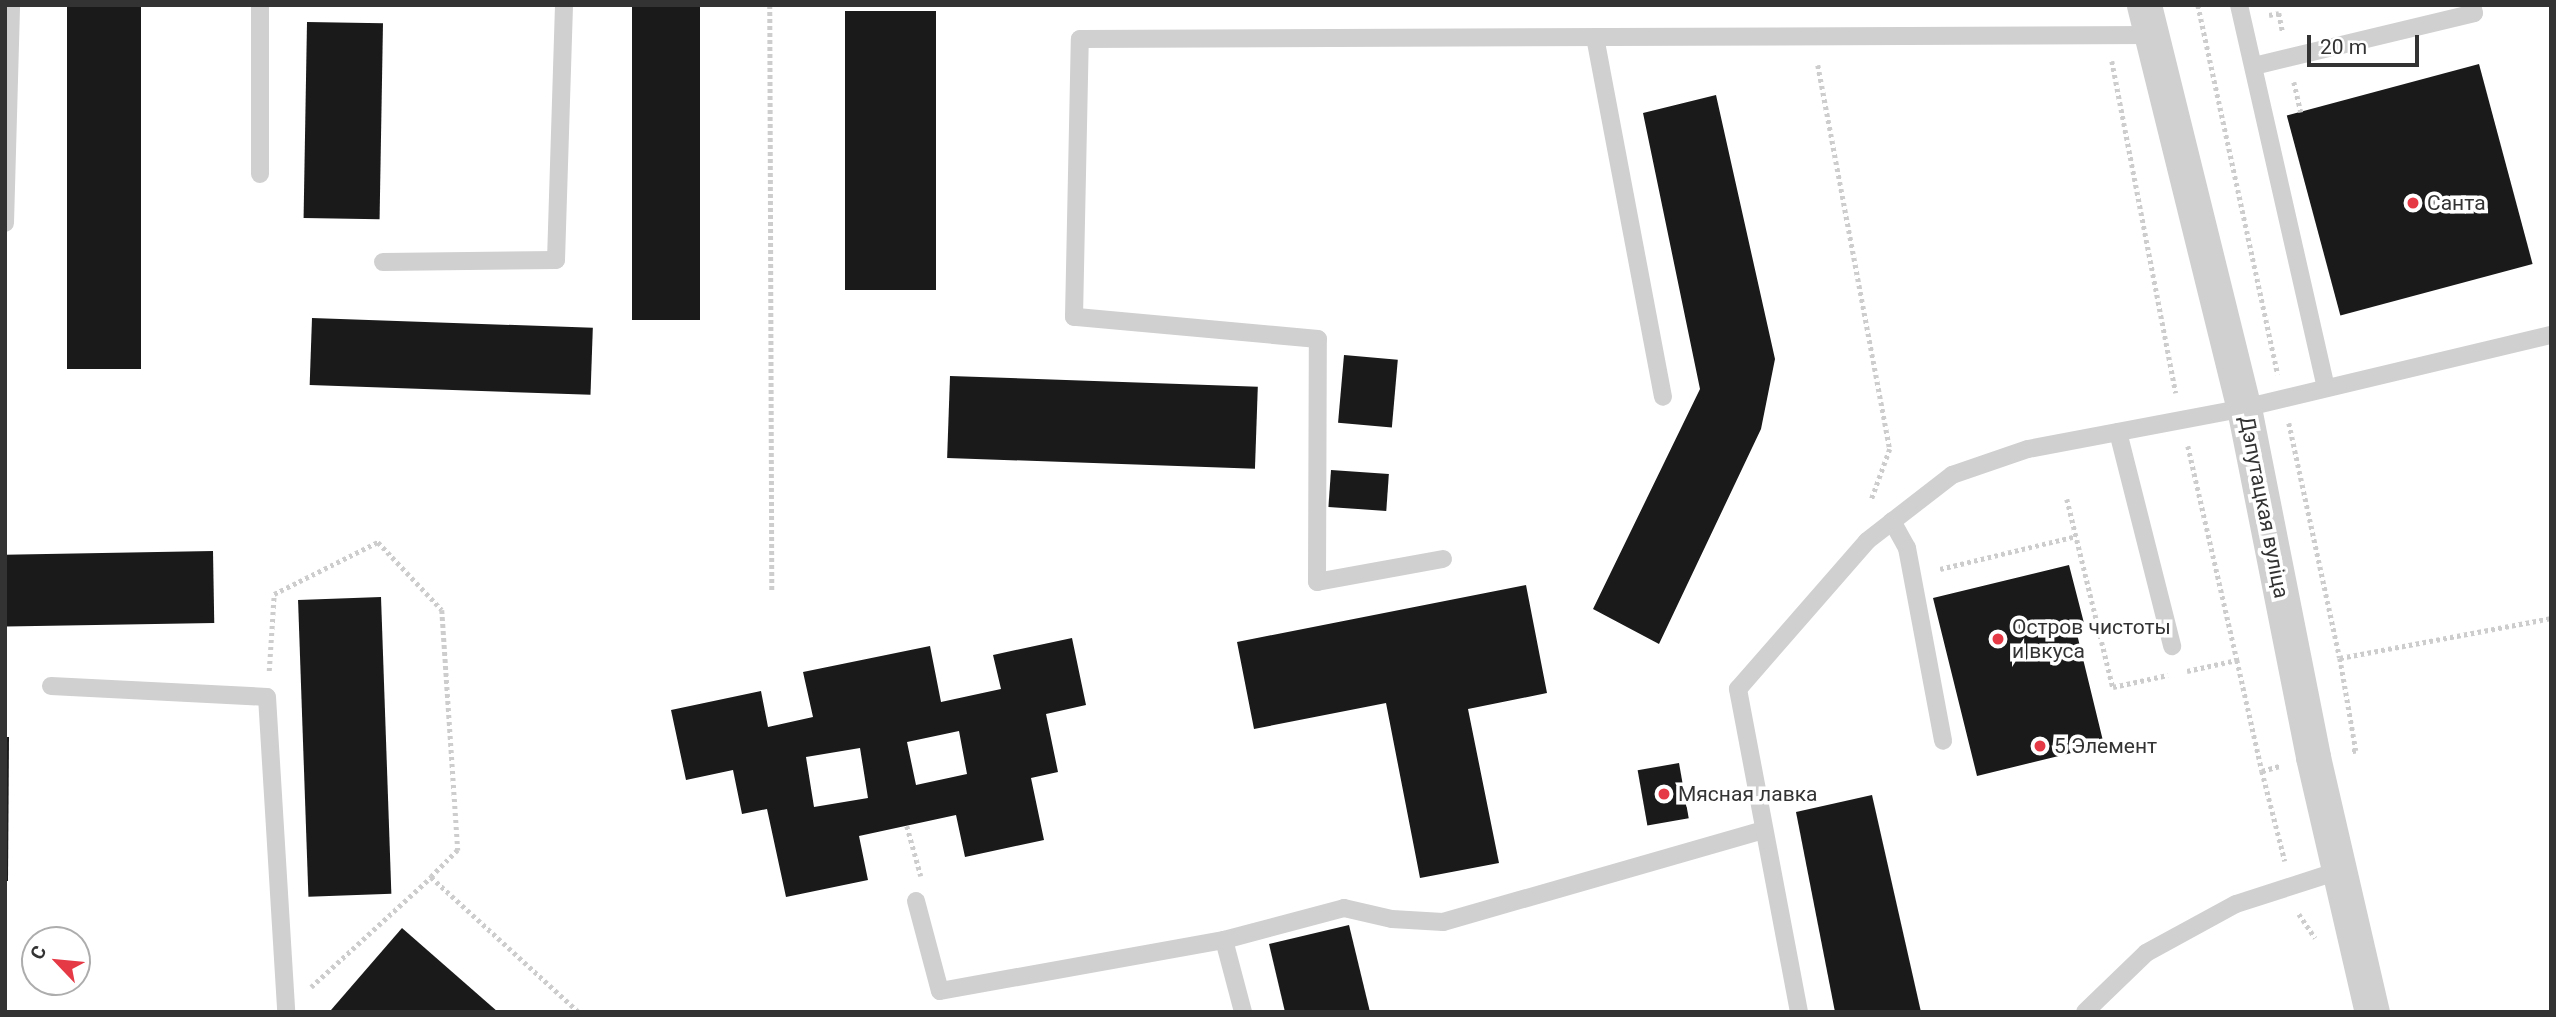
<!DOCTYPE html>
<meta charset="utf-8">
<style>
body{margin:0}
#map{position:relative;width:2556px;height:1017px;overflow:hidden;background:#fff;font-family:Roboto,sans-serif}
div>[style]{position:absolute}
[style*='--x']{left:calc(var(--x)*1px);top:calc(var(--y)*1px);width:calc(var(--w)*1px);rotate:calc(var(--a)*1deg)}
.building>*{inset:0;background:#1a1a1a;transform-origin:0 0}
.path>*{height:4.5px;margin-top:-2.25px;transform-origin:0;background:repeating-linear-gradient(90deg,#cdcdcd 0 3.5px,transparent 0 7px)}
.lane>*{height:18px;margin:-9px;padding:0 9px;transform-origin:9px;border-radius:9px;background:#d0d0d0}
.street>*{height:35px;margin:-17.5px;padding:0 17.5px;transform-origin:17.5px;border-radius:17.5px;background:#d0d0d0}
.dots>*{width:19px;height:19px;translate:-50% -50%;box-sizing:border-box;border:4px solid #fff;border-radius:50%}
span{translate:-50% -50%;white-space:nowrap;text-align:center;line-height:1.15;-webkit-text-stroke:7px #fff;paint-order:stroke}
.poi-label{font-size:21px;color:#333}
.left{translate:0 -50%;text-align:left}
.street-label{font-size:21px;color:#333}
.frame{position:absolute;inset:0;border:7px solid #333;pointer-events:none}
.north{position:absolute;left:21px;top:926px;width:70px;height:70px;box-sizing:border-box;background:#fff;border:2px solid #adadad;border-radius:50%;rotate:296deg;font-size:19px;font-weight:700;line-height:28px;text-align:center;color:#333}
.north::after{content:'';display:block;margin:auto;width:24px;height:32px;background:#e63946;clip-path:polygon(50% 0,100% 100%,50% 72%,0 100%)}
.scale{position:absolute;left:2307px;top:35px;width:112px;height:32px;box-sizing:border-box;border:4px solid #333;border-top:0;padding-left:9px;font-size:21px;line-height:24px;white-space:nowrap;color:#333;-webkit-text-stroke:5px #fff;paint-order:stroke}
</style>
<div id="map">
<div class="building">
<div style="left:67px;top:5px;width:74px;height:364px"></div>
<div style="left:632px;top:5px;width:68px;height:315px"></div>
<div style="left:845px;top:11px;width:91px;height:279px"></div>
<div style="left:307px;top:22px;width:76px;height:196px;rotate:1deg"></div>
<div style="left:2479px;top:64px;width:207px;height:199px;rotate:75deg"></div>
<div style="clip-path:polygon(1716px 95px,1775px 359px,1761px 429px,1659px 644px,1593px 609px,1700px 389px,1643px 113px)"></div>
<div style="left:312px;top:318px;width:281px;height:67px;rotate:2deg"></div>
<div style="left:1344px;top:355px;width:54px;height:68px;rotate:5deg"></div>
<div style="left:950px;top:376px;width:308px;height:82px;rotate:2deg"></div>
<div style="left:1331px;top:470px;width:58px;height:37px;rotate:4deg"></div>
<div style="left:213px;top:551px;width:72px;height:208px;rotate:89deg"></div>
<div style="clip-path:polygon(2069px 565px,2085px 627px,2076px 630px,2104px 745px,1977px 776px,1933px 598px)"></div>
<div style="clip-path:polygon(1526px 585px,1547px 693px,1468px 709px,1499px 863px,1420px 878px,1386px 703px,1254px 729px,1237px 642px)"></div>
<div style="left:381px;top:597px;width:297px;height:83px;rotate:88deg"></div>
<div style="clip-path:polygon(evenodd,1072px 638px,1086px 705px,1046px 714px,1058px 772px,1031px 778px,1044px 840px,965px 857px,956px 815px,859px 836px,868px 880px,786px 897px,767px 809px,742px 814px,733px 770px,686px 780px,671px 710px,761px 691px,768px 727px,813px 717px,803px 672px,930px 646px,941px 702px,1001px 689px,993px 655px,1072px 638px,959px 731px,967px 774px,916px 785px,907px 742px,959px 731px,1072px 638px,860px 748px,868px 798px,814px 807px,806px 757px,860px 748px)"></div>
<div style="clip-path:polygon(5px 737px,9px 737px,8px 881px,5px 881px)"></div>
<div style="left:1679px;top:763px;width:56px;height:42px;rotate:80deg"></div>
<div style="clip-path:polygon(1872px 795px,1921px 1012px,1835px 1012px,1796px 812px)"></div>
<div style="clip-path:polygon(1349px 925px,1370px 1012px,1285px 1012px,1269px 944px)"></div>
<div style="clip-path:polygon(402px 928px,498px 1012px,331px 1010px)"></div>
</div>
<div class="path">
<div style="--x:770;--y:5;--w:587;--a:89.8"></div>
<div style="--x:2198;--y:5;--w:378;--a:77.8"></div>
<div style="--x:2269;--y:15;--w:10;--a:-11"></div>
<div style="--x:2279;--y:13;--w:20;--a:79"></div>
<div style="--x:2112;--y:61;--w:338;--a:79.1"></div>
<div style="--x:1818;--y:65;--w:391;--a:79.4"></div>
<div style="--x:1890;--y:449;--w:55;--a:110.1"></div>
<div style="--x:2294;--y:82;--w:31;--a:77"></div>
<div style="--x:2289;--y:423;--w:240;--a:77.8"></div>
<div style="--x:2340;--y:658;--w:215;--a:-10.7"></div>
<div style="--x:2188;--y:446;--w:220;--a:77.1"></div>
<div style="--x:2067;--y:499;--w:194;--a:76.3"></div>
<div style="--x:2113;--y:687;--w:56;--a:-12.3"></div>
<div style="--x:1940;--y:569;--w:140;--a:-13.6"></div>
<div style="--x:2340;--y:658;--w:94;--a:80.2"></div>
<div style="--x:2356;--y:751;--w:6;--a:171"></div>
<div style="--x:269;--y:671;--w:77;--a:-86.3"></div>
<div style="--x:274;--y:594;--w:116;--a:-26.6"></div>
<div style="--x:378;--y:542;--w:93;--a:46.7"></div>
<div style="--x:442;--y:610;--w:241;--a:86.2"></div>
<div style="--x:458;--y:850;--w:38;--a:135"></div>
<div style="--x:431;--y:877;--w:200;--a:42.4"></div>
<div style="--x:2187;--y:671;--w:51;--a:-12.4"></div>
<div style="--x:2237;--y:660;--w:114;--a:77.3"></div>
<div style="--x:2262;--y:771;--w:19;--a:-16"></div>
<div style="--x:2262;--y:771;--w:93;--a:75.7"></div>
<div style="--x:907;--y:826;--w:52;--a:74.4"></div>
<div style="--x:2299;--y:914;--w:29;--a:56"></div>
<div style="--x:311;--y:987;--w:163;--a:-42.5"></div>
</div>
<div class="lane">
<div style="--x:2239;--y:5;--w:392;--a:77.2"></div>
<div style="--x:1595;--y:37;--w:366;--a:79.3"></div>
<div style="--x:2254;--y:66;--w:226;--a:-13.5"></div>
<div style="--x:2474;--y:13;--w:8;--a:-104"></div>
<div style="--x:260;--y:174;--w:169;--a:-90"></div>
<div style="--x:5;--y:223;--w:218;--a:-88.4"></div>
<div style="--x:383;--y:262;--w:173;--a:-0.7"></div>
<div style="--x:556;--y:260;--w:255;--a:-88.2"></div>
<div style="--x:2118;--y:432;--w:221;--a:75.8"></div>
<div style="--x:1892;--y:521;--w:31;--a:61"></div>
<div style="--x:1907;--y:548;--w:196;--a:79.4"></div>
<div style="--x:1443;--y:559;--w:128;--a:169.7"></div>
<div style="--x:1317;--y:582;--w:243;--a:-89.8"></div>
<div style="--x:1318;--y:339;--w:245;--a:-174.8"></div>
<div style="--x:1074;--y:317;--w:278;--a:-88.8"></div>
<div style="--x:1080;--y:39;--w:1071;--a:-0.21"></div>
<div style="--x:51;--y:686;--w:216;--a:2.9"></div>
<div style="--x:267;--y:697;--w:314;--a:86.5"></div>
<div style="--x:916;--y:901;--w:93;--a:75.1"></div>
<div style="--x:940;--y:991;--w:289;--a:-10.2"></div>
<div style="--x:1224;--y:940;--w:74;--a:75.2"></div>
<div style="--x:1224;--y:940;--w:124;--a:-14.9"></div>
<div style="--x:1344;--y:908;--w:49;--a:12.9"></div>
<div style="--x:1392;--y:919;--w:51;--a:3.4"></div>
<div style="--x:1443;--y:922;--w:334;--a:-16"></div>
<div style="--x:1799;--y:1012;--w:329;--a:-100.7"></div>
<div style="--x:1738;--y:689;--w:196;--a:-48.9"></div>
<div style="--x:1867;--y:541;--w:108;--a:-37.8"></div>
<div style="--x:1952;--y:475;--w:80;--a:-18.9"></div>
<div style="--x:2028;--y:449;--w:220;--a:-10.7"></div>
<div style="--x:2244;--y:408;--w:315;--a:-13.4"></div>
<div style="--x:2085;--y:1012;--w:85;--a:-44"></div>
<div style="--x:2146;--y:953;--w:102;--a:-28.6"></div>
<div style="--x:2236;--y:904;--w:107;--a:-17.9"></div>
</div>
<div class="street">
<div style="--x:2144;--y:5;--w:415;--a:76.1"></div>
<div style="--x:2244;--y:408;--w:356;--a:78.8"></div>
<div style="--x:2313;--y:757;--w:262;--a:77"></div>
</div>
<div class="dots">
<div style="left:2413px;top:203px;background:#e63946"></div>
<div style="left:1998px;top:639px;background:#e63946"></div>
<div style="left:2040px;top:746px;background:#e63946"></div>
<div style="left:1664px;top:794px;background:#e63946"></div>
</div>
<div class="poi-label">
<span class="left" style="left:2427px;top:203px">Санта</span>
<span class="left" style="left:2012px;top:639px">Остров чистоты<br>и вкуса</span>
<span class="left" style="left:2054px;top:746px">5 Элемент</span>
<span class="left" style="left:1678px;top:794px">Мясная лавка</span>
</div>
<div class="street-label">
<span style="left:2264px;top:507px;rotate:79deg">Дэпутацкая вуліца</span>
</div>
<div class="frame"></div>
<div class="north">С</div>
<div class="scale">20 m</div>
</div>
